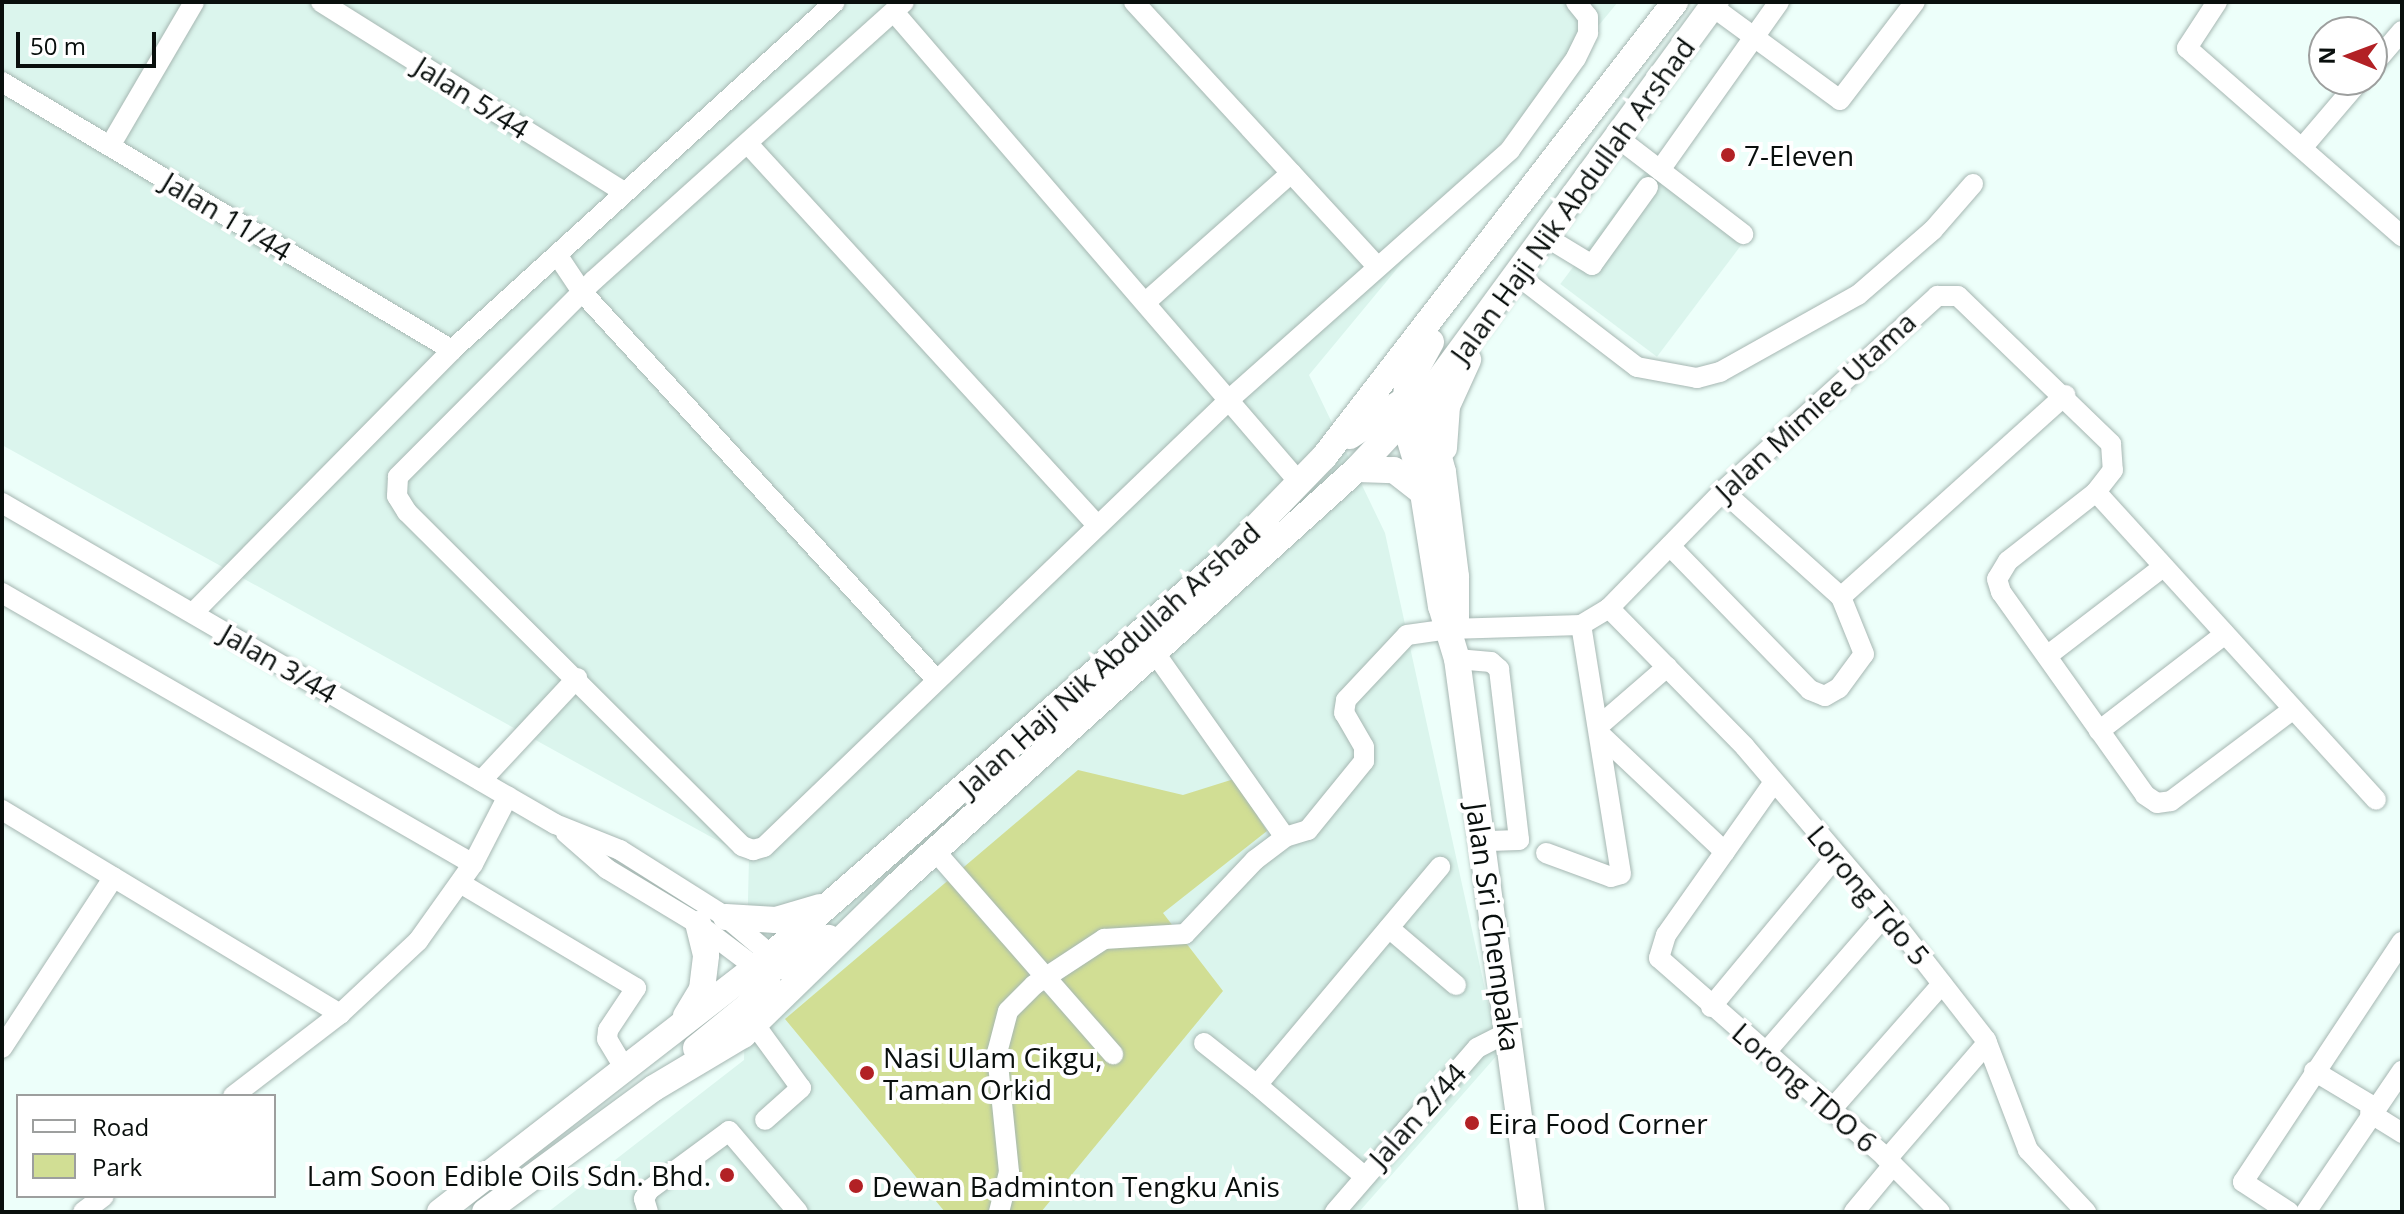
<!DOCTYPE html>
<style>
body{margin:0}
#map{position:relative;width:2404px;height:1214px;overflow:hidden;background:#edfffa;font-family:"Open Sans",sans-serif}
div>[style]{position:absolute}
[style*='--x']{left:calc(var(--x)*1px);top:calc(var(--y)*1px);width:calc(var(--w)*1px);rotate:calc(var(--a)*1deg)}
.built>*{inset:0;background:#dbf5ed;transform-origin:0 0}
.green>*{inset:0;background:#d1de94}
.roads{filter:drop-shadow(0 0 2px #a6b7b2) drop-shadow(0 0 2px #a6b7b2)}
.minor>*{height:20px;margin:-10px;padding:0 10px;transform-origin:10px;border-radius:10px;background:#fff}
.major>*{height:26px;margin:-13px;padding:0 13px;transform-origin:13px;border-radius:13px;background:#fff}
.dots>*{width:22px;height:22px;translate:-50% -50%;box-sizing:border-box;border:4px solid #fff;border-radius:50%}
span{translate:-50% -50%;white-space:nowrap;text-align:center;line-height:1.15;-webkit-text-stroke:8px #fff;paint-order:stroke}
.street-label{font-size:28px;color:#090f0d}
.poi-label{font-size:28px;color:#090f0d}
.left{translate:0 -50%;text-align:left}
.right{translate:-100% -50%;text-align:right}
.frame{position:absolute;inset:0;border:4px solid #090f0d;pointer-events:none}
.legend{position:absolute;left:16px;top:1094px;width:260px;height:104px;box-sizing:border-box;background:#fff;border:2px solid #9d9f9e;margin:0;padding:10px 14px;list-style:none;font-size:24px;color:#090f0d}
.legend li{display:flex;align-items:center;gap:16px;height:40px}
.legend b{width:40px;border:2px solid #9d9f9e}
.north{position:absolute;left:2308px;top:16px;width:80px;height:80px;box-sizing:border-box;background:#fff;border:2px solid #9d9f9e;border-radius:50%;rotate:271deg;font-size:22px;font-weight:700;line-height:32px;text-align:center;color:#090f0d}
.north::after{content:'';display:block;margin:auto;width:28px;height:36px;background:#b22125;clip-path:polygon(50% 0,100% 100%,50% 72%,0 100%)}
.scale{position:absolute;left:16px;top:32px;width:140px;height:36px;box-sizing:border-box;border:4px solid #090f0d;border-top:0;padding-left:10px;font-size:24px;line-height:28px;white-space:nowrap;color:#090f0d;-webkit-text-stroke:6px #fff;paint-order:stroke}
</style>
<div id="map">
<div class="built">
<div style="clip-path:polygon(2px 2px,1618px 2px,1309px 375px,1385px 533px,1499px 1053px,1359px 1212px,548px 1212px,744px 1060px,749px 858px,2px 445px)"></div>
<div style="left:1647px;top:169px;width:121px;height:144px;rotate:37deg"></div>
</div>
<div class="green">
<div style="clip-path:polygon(1078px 770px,1183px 795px,1234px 779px,1267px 831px,1163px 913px,1223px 991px,1041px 1212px,945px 1212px,785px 1019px)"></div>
</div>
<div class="roads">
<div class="minor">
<div style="--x:321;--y:2;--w:358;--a:32.1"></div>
<div style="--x:904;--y:2;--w:416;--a:138.1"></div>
<div style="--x:594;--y:280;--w:278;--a:134.9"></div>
<div style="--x:398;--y:477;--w:19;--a:93"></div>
<div style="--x:397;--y:496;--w:19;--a:58"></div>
<div style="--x:407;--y:512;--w:473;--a:44.9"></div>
<div style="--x:742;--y:846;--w:12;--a:20"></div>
<div style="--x:753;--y:850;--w:11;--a:-15"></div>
<div style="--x:764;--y:847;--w:648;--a:-43.87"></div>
<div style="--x:1231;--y:398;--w:373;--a:-41.6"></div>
<div style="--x:1510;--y:150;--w:113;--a:-54.3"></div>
<div style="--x:1576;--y:58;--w:28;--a:-64"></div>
<div style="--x:1588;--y:33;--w:16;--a:-90"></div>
<div style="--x:1588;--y:17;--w:19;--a:-129"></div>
<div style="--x:1134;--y:2;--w:360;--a:47.4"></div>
<div style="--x:2217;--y:2;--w:55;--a:123.1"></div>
<div style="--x:2187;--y:48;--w:286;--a:41.2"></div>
<div style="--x:1713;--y:7;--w:157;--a:36.2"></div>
<div style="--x:1840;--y:100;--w:123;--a:-52.6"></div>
<div style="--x:894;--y:12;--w:620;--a:49.25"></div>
<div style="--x:2372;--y:66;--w:46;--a:-49.4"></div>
<div style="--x:2;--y:82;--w:524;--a:30.78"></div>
<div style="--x:1618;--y:138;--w:158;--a:37.5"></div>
<div style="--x:748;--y:144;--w:517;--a:47.51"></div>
<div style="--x:110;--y:146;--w:167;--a:-59.7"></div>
<div style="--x:2302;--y:148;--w:89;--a:-49.5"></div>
<div style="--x:1660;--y:170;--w:206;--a:-54.7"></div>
<div style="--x:1546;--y:237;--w:54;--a:31.3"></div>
<div style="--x:1592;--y:265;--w:96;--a:-54.3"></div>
<div style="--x:558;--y:256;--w:43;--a:56.3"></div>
<div style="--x:582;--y:292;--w:523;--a:47.56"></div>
<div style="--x:1517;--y:275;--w:151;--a:37.5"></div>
<div style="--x:1637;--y:367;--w:61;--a:10.4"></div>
<div style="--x:1697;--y:378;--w:24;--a:-15"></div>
<div style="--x:1720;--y:372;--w:158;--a:-29.2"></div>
<div style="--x:1858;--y:295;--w:99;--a:-40.9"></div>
<div style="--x:1933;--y:230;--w:61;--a:-49"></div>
<div style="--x:1147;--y:301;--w:193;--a:-41.6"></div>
<div style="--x:2096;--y:492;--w:416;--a:47.7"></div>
<div style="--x:2;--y:503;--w:639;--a:30.13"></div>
<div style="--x:555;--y:824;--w:70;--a:21.8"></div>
<div style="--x:620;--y:850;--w:125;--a:32.3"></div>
<div style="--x:726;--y:917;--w:59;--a:40.2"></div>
<div style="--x:1670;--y:546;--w:201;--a:45.8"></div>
<div style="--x:1810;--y:690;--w:16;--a:22"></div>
<div style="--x:1825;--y:696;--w:16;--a:-30"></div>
<div style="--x:1839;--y:688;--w:42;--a:-53.7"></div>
<div style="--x:1864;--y:654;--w:61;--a:-112"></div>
<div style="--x:1841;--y:597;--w:159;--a:-138.1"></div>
<div style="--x:2;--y:593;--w:543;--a:29.91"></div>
<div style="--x:1841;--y:597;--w:302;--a:-42"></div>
<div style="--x:1609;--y:608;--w:194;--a:45.6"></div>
<div style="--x:1745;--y:747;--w:218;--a:49.5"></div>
<div style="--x:1887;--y:913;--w:161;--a:52.1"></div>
<div style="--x:1986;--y:1040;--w:118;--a:69.1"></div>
<div style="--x:2028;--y:1150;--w:85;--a:46.9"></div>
<div style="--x:193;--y:613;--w:369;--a:-45.4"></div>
<div style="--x:452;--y:350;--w:517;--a:-42.26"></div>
<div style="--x:1155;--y:653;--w:225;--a:54.8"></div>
<div style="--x:2047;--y:656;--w:146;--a:-37.5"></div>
<div style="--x:1457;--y:659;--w:34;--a:5"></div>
<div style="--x:1491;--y:662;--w:11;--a:41"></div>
<div style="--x:1499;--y:669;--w:172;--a:83.3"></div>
<div style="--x:1519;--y:840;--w:37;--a:178"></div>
<div style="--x:1600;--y:725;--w:89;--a:-40.9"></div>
<div style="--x:2099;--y:731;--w:159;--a:-37.6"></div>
<div style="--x:1602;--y:736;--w:169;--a:43.3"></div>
<div style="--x:481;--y:781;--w:141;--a:-47"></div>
<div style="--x:1774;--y:782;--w:187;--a:125.2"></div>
<div style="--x:1666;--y:935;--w:24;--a:107"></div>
<div style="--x:1659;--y:958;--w:300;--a:41.3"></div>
<div style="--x:1884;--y:1156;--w:79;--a:45"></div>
<div style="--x:2;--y:810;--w:395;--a:31.1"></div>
<div style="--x:566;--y:833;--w:55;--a:41.3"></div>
<div style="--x:607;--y:869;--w:106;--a:31.1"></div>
<div style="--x:698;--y:924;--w:71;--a:37"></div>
<div style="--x:936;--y:852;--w:269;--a:48.8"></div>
<div style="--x:1546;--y:853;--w:69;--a:20.3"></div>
<div style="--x:1611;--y:877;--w:10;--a:-17"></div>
<div style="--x:1621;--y:874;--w:252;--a:-99.1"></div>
<div style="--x:460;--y:883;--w:205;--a:30.8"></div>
<div style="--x:636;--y:988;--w:50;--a:123.7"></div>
<div style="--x:608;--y:1030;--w:9;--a:96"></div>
<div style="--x:607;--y:1039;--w:33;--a:59"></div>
<div style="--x:1389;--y:928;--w:88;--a:40.4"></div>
<div style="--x:1711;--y:1007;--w:197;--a:-50.3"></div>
<div style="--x:755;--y:1025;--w:78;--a:53.9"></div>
<div style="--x:801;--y:1088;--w:48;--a:138.4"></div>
<div style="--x:1204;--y:1043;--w:68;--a:38.4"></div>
<div style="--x:2;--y:1048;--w:204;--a:-56.8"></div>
<div style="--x:1766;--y:1052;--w:184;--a:-49"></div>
<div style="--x:2314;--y:1071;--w:70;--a:31"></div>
<div style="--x:233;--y:1096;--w:135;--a:-37.5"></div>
<div style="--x:340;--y:1014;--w:107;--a:-43.1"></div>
<div style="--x:418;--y:941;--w:95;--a:-54.5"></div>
<div style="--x:473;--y:864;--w:76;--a:-62.8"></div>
<div style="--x:1831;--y:1110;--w:168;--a:-48.6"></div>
<div style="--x:2370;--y:1113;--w:38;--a:32"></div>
<div style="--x:1887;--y:1159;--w:153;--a:-49.2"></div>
<div style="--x:1364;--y:1176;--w:140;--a:-139.6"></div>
<div style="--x:1257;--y:1085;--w:285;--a:-50"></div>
<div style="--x:83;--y:1212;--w:26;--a:-37"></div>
<div style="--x:648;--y:1212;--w:14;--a:-107"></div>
<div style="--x:644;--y:1199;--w:10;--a:-61"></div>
<div style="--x:649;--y:1190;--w:99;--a:-36.4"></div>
<div style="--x:729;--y:1131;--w:106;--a:49.6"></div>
<div style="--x:999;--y:1212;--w:41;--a:-76"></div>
<div style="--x:1009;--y:1172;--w:120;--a:-95.8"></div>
<div style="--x:997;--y:1053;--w:43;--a:-75.3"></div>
<div style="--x:1008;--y:1011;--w:37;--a:-45"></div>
<div style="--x:1034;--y:985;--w:84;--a:-33.3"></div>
<div style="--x:1104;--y:939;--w:81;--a:-3.5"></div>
<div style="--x:1185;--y:934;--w:102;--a:-46.6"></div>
<div style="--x:1255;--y:860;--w:38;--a:-37"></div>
<div style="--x:1285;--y:837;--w:24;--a:-17"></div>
<div style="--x:1308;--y:830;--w:89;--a:-50.9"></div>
<div style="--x:1364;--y:761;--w:14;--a:-90"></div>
<div style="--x:1364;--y:747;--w:39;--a:-120"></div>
<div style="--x:1344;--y:713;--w:13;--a:-81"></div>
<div style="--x:1346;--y:700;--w:89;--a:-46.8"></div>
<div style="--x:1407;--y:635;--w:42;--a:-8.1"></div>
<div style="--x:1449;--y:629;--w:132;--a:-1.7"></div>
<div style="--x:1581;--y:625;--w:33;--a:-31"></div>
<div style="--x:1609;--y:608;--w:163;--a:-45.7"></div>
<div style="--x:1723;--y:491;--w:290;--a:-42.3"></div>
<div style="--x:1937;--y:296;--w:21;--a:0"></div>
<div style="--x:1958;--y:296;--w:213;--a:44"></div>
<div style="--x:2111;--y:444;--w:26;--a:86"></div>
<div style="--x:2113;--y:470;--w:28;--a:128"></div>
<div style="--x:2096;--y:492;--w:112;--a:141.9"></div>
<div style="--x:2008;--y:561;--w:21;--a:121"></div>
<div style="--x:1997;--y:579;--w:14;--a:73"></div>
<div style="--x:2001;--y:592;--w:249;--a:54.6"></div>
<div style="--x:2145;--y:795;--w:14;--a:34"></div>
<div style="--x:2157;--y:803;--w:14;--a:-8"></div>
<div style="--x:2171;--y:801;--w:151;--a:-36.9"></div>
<div style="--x:1335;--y:1212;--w:217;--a:-49.1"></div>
<div style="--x:1477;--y:1048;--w:37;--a:-27"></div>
<div style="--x:1854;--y:1212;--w:61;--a:-50.3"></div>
<div style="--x:2289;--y:1212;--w:55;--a:-146.9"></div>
<div style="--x:2243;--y:1182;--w:288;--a:-56.5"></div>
<div style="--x:2306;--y:1212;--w:171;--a:-55.8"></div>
</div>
<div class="major">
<div style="--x:1431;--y:342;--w:50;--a:118.6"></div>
<div style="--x:1407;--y:386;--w:34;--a:95"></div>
<div style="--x:1404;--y:420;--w:56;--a:73.5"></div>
<div style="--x:1420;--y:474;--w:134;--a:81"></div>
<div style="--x:1441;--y:606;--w:55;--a:73.2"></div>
<div style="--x:1457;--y:659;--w:558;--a:82.28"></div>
<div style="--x:1350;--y:436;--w:64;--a:-33.4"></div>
<div style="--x:1403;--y:401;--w:17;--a:10"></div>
<div style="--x:1420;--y:404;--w:14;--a:56"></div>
<div style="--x:1428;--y:416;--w:58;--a:75"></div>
<div style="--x:1443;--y:472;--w:106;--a:82.9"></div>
<div style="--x:1456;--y:577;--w:49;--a:90"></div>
<div style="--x:1444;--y:448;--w:42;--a:-85.9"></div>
<div style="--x:1447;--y:406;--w:51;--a:-65.5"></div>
<div style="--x:1357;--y:469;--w:37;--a:2"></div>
<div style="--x:1394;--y:470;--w:37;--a:38"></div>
<div style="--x:726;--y:917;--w:50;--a:3.4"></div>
<div style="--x:776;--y:920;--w:46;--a:-16.5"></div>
<div style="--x:756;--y:967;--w:31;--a:-2"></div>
<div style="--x:787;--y:966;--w:50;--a:-34.3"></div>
<div style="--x:686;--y:1016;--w:31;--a:-59"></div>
<div style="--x:702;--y:989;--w:34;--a:-83"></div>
<div style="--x:706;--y:955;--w:32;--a:-104"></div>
<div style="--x:696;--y:1048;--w:68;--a:-39.1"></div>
<div style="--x:749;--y:1005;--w:31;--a:-54"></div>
<div style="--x:767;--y:980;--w:25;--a:-81"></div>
<div style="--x:440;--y:1212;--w:419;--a:-37.8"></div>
<div style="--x:771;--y:955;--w:604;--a:-41.11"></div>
<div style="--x:1226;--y:558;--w:141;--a:-45.9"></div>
<div style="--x:1324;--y:457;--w:575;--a:-52.35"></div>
<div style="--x:485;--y:1212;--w:210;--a:-36.3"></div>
<div style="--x:654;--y:1088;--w:104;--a:-30.8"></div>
<div style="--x:743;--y:1035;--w:212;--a:-44.2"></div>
<div style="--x:895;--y:887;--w:623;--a:-42.14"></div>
<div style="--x:1357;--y:469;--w:111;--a:-46.8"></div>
<div style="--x:1433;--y:388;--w:479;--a:-53.8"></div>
</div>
</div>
<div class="dots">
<div style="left:1728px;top:155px;background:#b22125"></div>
<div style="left:867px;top:1073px;background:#b22125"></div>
<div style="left:1472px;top:1123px;background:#b22125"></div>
<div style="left:727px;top:1175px;background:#b22125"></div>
<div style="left:856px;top:1186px;background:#b22125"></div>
</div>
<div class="street-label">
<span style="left:472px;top:97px;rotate:32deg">Jalan 5/44</span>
<span style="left:1572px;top:200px;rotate:-54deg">Jalan Haji Nik Abdullah Arshad</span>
<span style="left:227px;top:216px;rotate:31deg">Jalan 11/44</span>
<span style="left:1815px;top:406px;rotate:-43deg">Jalan Mimiee Utama</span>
<span style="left:1109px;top:659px;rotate:-42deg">Jalan Haji Nik Abdullah Arshad</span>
<span style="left:279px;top:663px;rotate:30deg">Jalan 3/44</span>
<span style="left:1869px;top:895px;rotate:50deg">Lorong Tdo 5</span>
<span style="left:1494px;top:927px;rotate:82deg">Jalan Sri Chempaka</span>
<span style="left:1805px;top:1087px;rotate:41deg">Lorong TDO 6</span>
<span style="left:1417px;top:1115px;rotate:-48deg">Jalan 2/44</span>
</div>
<div class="poi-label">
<span class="left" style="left:1744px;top:155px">7-Eleven</span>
<span class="left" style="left:883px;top:1073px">Nasi Ulam Cikgu,<br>Taman Orkid</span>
<span class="left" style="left:1488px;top:1123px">Eira Food Corner</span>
<span class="right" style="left:711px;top:1175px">Lam Soon Edible Oils Sdn. Bhd.</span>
<span class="left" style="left:872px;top:1186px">Dewan Badminton Tengku Anis</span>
</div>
<div class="frame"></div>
<ul class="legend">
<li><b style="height:10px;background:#fff"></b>Road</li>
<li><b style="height:22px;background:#d1de94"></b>Park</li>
</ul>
<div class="north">N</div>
<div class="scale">50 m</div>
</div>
